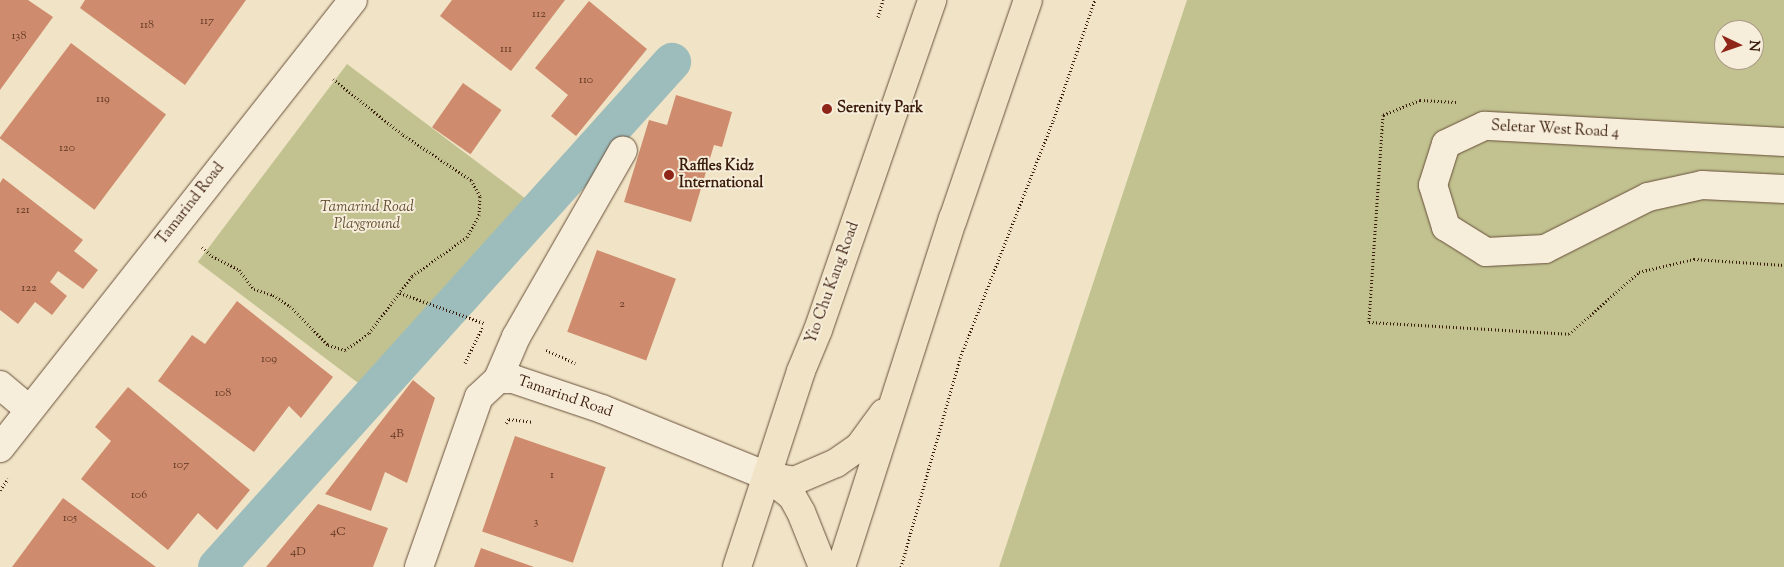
<!DOCTYPE html>
<style>
body{margin:0}
#map{position:relative;width:1784px;height:567px;overflow:hidden;background:#f1e4c6;font-family:"Sorts Mill Goudy",serif}
div>[style]{position:absolute}
[style*='--x']{left:calc(var(--x)*1px);top:calc(var(--y)*1px);width:calc(var(--w)*1px);rotate:calc(var(--a)*1deg)}
.green>*{inset:0;background:#c1c290;transform-origin:0 0}
.canal>*{height:38px;margin:-19px;padding:0 19px;transform-origin:19px;border-radius:19px;background:#9dbdbd}
.building>*{inset:0;background:#cf8b6d;transform-origin:0 0}
.path>*{height:3px;margin-top:-1.5px;transform-origin:0;background:repeating-linear-gradient(90deg,#3b1d0b 0 1px,transparent 0 3.5px)}
.roads{filter:drop-shadow(0 0 1px #684f3a) drop-shadow(0 0 1px #684f3a)}
.street>*{height:28px;margin:-14px;padding:0 14px;transform-origin:14px;border-radius:14px;background:#f6edda}
.secondary>*{height:28px;margin:-14px;padding:0 14px;transform-origin:14px;border-radius:14px;background:#f6edda}
.primary>*{height:28px;margin:-14px;padding:0 14px;transform-origin:14px;border-radius:14px;background:#f1e4c6}
.dots>*{width:14px;height:14px;translate:-50% -50%;box-sizing:border-box;border:2px solid #f6edda;border-radius:50%}
span{translate:-50% -50%;white-space:nowrap;text-align:center;line-height:1.15;-webkit-text-stroke:4px #f6edda;paint-order:stroke}
.number-label{font-size:12px;color:#603824}
.number-label span{-webkit-text-stroke-width:0}
.poi-label{font-size:15px;color:#3b1d0b;font-weight:700}
.left{translate:0 -50%;text-align:left}
.street-label{font-size:15px;color:#3b1d0b}
.park-label{font-size:15px;color:#634f33;font-style:italic}
.north{position:absolute;left:1714px;top:20px;width:50px;height:50px;box-sizing:border-box;background:#f6edda;border:1px solid #ab9a87;border-radius:50%;rotate:93deg;font-size:14px;font-weight:700;line-height:20px;text-align:center;color:#3b1d0b}
.north::after{content:'';display:block;margin:auto;width:18px;height:22px;background:#8f2418;clip-path:polygon(50% 0,100% 100%,50% 72%,0 100%)}
</style>
<div id="map">
<div class="green">
<div style="clip-path:polygon(evenodd,1187px 0,1784px 0,1784px 567px,999px 567px,1187px 0,1724px 30px,1754px 30px,1754px 60px,1724px 60px,1724px 30px)"></div>
<div style="left:347px;top:64px;width:225px;height:248px;rotate:37deg"></div>
</div>
<div class="canal">
<div style="--x:217;--y:567;--w:680;--a:-47.98"></div>
</div>
<div class="building">
<div style="clip-path:polygon(0 0,28px 0,53px 17px,0 90px)"></div>
<div style="clip-path:polygon(85px 0,246px 0,185px 85px,80px 8px)"></div>
<div style="clip-path:polygon(452px 0,565px 0,511px 71px,440px 16px)"></div>
<div style="clip-path:polygon(589px 1px,647px 49px,576px 136px,551px 116px,568px 95px,535px 68px)"></div>
<div style="left:71px;top:43px;width:119px;height:119px;rotate:37deg"></div>
<div style="left:463px;top:83px;width:47px;height:54px;rotate:35deg"></div>
<div style="clip-path:polygon(676px 95px,732px 112px,722px 147px,714px 145px,691px 222px,624px 202px,649px 120px,667px 125px)"></div>
<div style="clip-path:polygon(3px 178px,83px 240px,74px 251px,98px 270px,83px 289px,58px 271px,50px 282px,67px 296px,52px 315px,35px 302px,18px 324px,0 310px,0 183px)"></div>
<div style="left:597px;top:250px;width:84px;height:87px;rotate:20deg"></div>
<div style="clip-path:polygon(237px 301px,333px 377px,301px 418px,289px 406px,254px 452px,158px 381px,192px 335px,205px 344px)"></div>
<div style="clip-path:polygon(413px 380px,435px 398px,407px 483px,385px 472px,371px 511px,325px 494px)"></div>
<div style="clip-path:polygon(128px 387px,250px 490px,217px 530px,198px 513px,168px 550px,81px 479px,111px 441px,95px 427px)"></div>
<div style="left:515px;top:436px;width:96px;height:101px;rotate:19deg"></div>
<div style="clip-path:polygon(63px 498px,156px 567px,12px 567px)"></div>
<div style="clip-path:polygon(318px 504px,388px 528px,373px 567px,266px 567px)"></div>
<div style="clip-path:polygon(481px 548px,534px 567px,474px 567px)"></div>
</div>
<div class="path">
<div style="--x:878;--y:17;--w:18;--a:-74"></div>
<div style="--x:1456;--y:102;--w:36;--a:-177"></div>
<div style="--x:1420;--y:100;--w:40;--a:158"></div>
<div style="--x:1383;--y:115;--w:207;--a:93.9"></div>
<div style="--x:1369;--y:322;--w:200;--a:3.4"></div>
<div style="--x:1569;--y:334;--w:94;--a:-41.5"></div>
<div style="--x:1639;--y:272;--w:57;--a:-13.3"></div>
<div style="--x:1694;--y:259;--w:90;--a:3.8"></div>
<div style="--x:202;--y:247;--w:13;--a:42"></div>
<div style="--x:212;--y:256;--w:30;--a:27"></div>
<div style="--x:239;--y:270;--w:24;--a:52"></div>
<div style="--x:254;--y:289;--w:20;--a:18"></div>
<div style="--x:273;--y:295;--w:20;--a:33"></div>
<div style="--x:290;--y:306;--w:54;--a:45.7"></div>
<div style="--x:328;--y:345;--w:18;--a:16"></div>
<div style="--x:345;--y:350;--w:29;--a:-35"></div>
<div style="--x:369;--y:333;--w:71;--a:-53"></div>
<div style="--x:412;--y:276;--w:67;--a:-35.3"></div>
<div style="--x:467;--y:237;--w:25;--a:-61"></div>
<div style="--x:479;--y:215;--w:19;--a:-87"></div>
<div style="--x:480;--y:196;--w:18;--a:-119"></div>
<div style="--x:471;--y:180;--w:83;--a:-146.3"></div>
<div style="--x:402;--y:134;--w:88;--a:-141.4"></div>
<div style="--x:400;--y:293;--w:89;--a:19.7"></div>
<div style="--x:546;--y:350;--w:32;--a:24"></div>
<div style="--x:465;--y:363;--w:41;--a:-64.1"></div>
<div style="--x:506;--y:423;--w:5;--a:-53"></div>
<div style="--x:509;--y:419;--w:23;--a:7"></div>
<div style="--x:0;--y:490;--w:14;--a:-54"></div>
<div style="--x:901;--y:567;--w:217;--a:-74.2"></div>
<div style="--x:960;--y:358;--w:255;--a:-68.6"></div>
<div style="--x:1053;--y:121;--w:128;--a:-70.9"></div>
</div>
<div class="roads">
<div class="street">
<div style="--x:498;--y:379;--w:46;--a:-66.8"></div>
<div style="--x:516;--y:337;--w:215;--a:-60.2"></div>
<div style="--x:0;--y:385;--w:38;--a:40"></div>
<div style="--x:0;--y:448;--w:570;--a:-51.76"></div>
<div style="--x:419;--y:567;--w:180;--a:-70.6"></div>
<div style="--x:479;--y:397;--w:26;--a:-43"></div>
<div style="--x:498;--y:379;--w:15;--a:0"></div>
<div style="--x:513;--y:379;--w:94;--a:18.6"></div>
<div style="--x:602;--y:409;--w:178;--a:22.1"></div>
</div>
<div class="secondary">
<div style="--x:1784;--y:142;--w:300;--a:-176.9"></div>
<div style="--x:1484;--y:126;--w:42;--a:154.7"></div>
<div style="--x:1446;--y:144;--w:43;--a:107.6"></div>
<div style="--x:1433;--y:185;--w:44;--a:72.8"></div>
<div style="--x:1446;--y:227;--w:47;--a:32"></div>
<div style="--x:1486;--y:252;--w:59;--a:-2.9"></div>
<div style="--x:1545;--y:249;--w:115;--a:-26.8"></div>
<div style="--x:1648;--y:197;--w:55;--a:-12.5"></div>
<div style="--x:1702;--y:185;--w:82;--a:2.8"></div>
</div>
<div class="primary">
<div style="--x:767;--y:476;--w:27;--a:10"></div>
<div style="--x:794;--y:481;--w:46;--a:-23.2"></div>
<div style="--x:836;--y:463;--w:28;--a:-35"></div>
<div style="--x:859;--y:447;--w:42;--a:-53.7"></div>
<div style="--x:767;--y:476;--w:32;--a:39"></div>
<div style="--x:792;--y:496;--w:18;--a:61"></div>
<div style="--x:801;--y:512;--w:59;--a:68.2"></div>
<div style="--x:737;--y:567;--w:206;--a:-71.9"></div>
<div style="--x:801;--y:371;--w:44;--a:-67.5"></div>
<div style="--x:818;--y:330;--w:349;--a:-70.9"></div>
<div style="--x:841;--y:567;--w:366;--a:-72.2"></div>
<div style="--x:953;--y:219;--w:231;--a:-71.1"></div>
</div>
</div>
<div class="dots">
<div style="left:827px;top:109px;background:#8f2418"></div>
<div style="left:669px;top:175px;background:#8f2418"></div>
</div>
<div class="number-label">
<span style="left:539px;top:15px">112</span>
<span style="left:207px;top:22px">117</span>
<span style="left:147px;top:26px">118</span>
<span style="left:19px;top:37px">138</span>
<span style="left:506px;top:50px">111</span>
<span style="left:586px;top:81px">110</span>
<span style="left:103px;top:100px">119</span>
<span style="left:67px;top:149px">120</span>
<span style="left:23px;top:211px">121</span>
<span style="left:29px;top:289px">122</span>
<span style="left:622px;top:305px">2</span>
<span style="left:269px;top:360px">109</span>
<span style="left:223px;top:394px">108</span>
<span style="left:397px;top:435px">4B</span>
<span style="left:181px;top:466px">107</span>
<span style="left:552px;top:476px">1</span>
<span style="left:139px;top:496px">106</span>
<span style="left:70px;top:519px">105</span>
<span style="left:536px;top:523px">3</span>
<span style="left:338px;top:533px">4C</span>
<span style="left:298px;top:553px">4D</span>
</div>
<div class="poi-label">
<span class="left" style="left:837px;top:109px">Serenity Park</span>
<span class="left" style="left:679px;top:175px">Raffles Kidz<br>International</span>
</div>
<div class="street-label">
<span style="left:1555px;top:130px;rotate:3deg">Seletar West Road 4</span>
<span style="left:191px;top:204px;rotate:-52deg">Tamarind Road</span>
<span style="left:833px;top:283px;rotate:-70deg">Yio Chu Kang Road</span>
<span style="left:565px;top:397px;rotate:19deg">Tamarind Road</span>
</div>
<div class="park-label">
<span style="left:367px;top:216px">Tamarind Road<br>Playground</span>
</div>
<div class="north">N</div>
</div>
